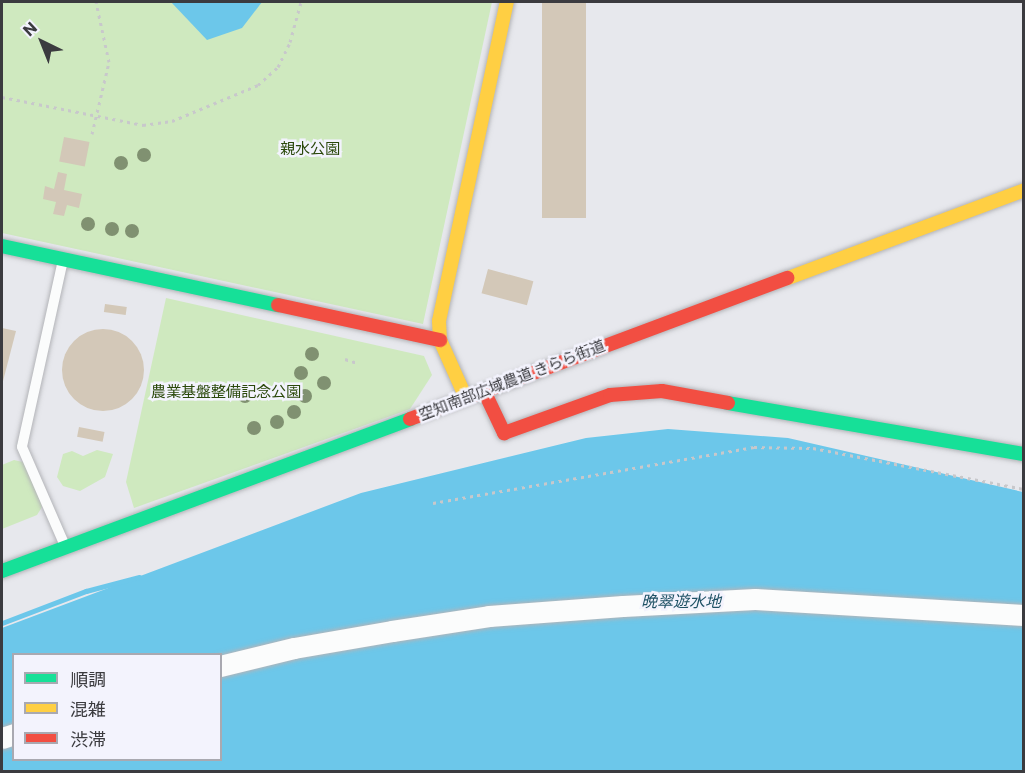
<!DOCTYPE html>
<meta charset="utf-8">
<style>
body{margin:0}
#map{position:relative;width:1025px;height:773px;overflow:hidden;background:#e7e8ed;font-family:Commissioner,"Noto Sans JP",sans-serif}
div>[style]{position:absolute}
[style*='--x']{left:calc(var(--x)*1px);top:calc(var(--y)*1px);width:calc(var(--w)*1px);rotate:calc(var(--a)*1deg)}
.green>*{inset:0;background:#cfe9bf}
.water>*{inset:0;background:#6cc7ea}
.stream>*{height:5px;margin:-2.5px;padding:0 2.5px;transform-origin:2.5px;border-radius:2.5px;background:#6cc7ea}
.building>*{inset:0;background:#d3c8b8;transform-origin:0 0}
.round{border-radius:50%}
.path>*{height:3px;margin-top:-1.5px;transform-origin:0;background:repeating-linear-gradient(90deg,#c8c8cb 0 3px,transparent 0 7.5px)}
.roads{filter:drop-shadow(0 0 2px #b3b4b8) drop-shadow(0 0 2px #b3b4b8)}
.lane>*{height:10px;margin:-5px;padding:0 5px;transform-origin:5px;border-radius:5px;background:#fbfcfc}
.street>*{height:21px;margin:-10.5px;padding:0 10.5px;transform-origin:10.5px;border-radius:10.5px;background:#fbfcfc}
.fast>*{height:14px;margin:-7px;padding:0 7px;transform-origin:7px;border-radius:7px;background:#16e098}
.slow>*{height:14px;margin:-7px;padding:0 7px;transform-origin:7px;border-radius:7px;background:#ffcf43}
.jam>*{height:14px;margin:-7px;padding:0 7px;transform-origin:7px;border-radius:7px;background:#f24e42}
.trees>*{width:14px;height:14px;margin:-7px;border-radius:50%;background:#809171}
span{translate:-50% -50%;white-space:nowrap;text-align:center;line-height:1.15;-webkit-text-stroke:5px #f3f3fd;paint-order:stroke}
.park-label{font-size:15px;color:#2b490b}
.street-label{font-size:15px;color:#3b3b3f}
.water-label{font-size:16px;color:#1e5165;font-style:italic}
.frame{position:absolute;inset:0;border:3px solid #3b3b3f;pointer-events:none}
.legend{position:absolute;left:12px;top:653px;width:210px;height:108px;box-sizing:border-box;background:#f3f3fd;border:2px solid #a9a9b1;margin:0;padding:8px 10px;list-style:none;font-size:18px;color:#3b3b3f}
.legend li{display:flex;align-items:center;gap:12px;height:30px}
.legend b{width:30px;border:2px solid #a9a9b1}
.north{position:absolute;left:12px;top:12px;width:60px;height:60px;-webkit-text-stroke:4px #f3f3fd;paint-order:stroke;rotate:317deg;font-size:16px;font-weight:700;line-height:24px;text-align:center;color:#3b3b3f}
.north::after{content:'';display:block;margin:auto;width:21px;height:27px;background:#3b3b3f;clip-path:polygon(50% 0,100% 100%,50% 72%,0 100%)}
</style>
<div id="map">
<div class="green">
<div style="clip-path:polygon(2px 2px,492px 2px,423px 324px,2px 233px)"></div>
<div style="clip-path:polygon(166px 298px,424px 356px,432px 375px,410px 409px,134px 508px,126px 482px)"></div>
<div style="clip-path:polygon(97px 450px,113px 454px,105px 477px,80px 491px,63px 486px,57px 477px,63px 454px,72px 451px,83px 456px)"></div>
<div style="clip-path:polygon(14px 460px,31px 464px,42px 507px,37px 515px,2px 529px,2px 465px)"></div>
</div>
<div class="water">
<div style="clip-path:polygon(171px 2px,262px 2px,242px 28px,207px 40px)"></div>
<div style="clip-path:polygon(evenodd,668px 429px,788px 438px,1023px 492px,1023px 771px,2px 772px,2px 628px,361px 493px,586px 438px,668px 429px,14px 654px,220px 654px,220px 760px,14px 760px,14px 654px)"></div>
</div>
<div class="stream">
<div style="--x:2;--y:623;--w:90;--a:-20.9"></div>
<div style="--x:86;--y:591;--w:55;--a:-14.8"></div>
</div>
<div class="building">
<div style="left:542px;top:2px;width:44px;height:216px"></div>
<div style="left:64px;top:137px;width:26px;height:25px;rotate:11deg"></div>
<div style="clip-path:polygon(58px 172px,67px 174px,64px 190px,82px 194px,79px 208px,67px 205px,64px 216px,53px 214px,56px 202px,43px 199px,45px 186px,54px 189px)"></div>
<div style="left:488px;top:269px;width:47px;height:25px;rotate:15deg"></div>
<div style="left:105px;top:304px;width:22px;height:8px;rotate:8deg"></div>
<div style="clip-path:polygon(2px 328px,16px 331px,2px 385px)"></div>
<div class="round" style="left:62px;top:329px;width:82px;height:82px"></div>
<div style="left:79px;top:427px;width:26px;height:10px;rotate:11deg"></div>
</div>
<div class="path">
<div style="--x:2;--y:97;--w:144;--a:11.2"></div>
<div style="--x:143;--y:125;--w:29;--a:-8"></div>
<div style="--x:172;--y:121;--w:93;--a:-22.7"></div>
<div style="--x:258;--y:85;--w:27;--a:-42"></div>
<div style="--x:278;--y:67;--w:28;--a:-64"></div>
<div style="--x:290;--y:42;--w:41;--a:-74.6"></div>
<div style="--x:92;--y:134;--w:74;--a:-76.7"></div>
<div style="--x:109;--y:62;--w:61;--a:-102.2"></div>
<div style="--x:345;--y:359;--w:13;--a:18"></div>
<div style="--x:433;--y:503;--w:326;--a:-9.9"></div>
<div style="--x:754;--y:447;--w:59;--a:1"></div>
<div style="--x:813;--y:448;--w:215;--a:11"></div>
</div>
<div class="roads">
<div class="lane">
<div style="--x:63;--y:260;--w:191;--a:102.4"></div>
<div style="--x:22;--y:447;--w:108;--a:66.5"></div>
</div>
<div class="street">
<div style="--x:220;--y:666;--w:76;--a:-13.7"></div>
<div style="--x:294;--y:648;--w:99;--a:-9.8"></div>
<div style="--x:392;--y:631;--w:98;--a:-8.8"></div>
<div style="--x:489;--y:616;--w:134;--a:-4.3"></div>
<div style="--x:623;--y:606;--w:132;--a:-3"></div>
<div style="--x:755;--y:599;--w:269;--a:3.4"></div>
<div style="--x:2;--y:738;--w:13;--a:-18"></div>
</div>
<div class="fast">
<div style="--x:2;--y:246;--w:282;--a:12.1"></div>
<div style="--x:728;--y:403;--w:300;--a:9.8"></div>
<div style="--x:2;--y:571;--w:435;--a:-20.4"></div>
</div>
<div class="slow">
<div style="--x:788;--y:278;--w:252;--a:-20.4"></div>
<div style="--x:466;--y:398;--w:64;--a:-114.1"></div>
<div style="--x:440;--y:340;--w:19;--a:-93"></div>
<div style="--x:439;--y:321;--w:326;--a:-78"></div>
</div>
<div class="jam">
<div style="--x:278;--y:305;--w:166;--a:12.2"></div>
<div style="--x:484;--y:391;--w:47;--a:64.5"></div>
<div style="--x:504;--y:433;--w:113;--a:-19.7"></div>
<div style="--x:610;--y:395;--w:52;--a:-4.4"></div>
<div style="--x:662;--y:391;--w:67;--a:10.3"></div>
<div style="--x:410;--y:419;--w:403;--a:-20.5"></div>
</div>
</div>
<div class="trees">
<div style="left:144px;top:155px"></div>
<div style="left:121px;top:163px"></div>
<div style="left:88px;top:224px"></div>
<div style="left:112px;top:229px"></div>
<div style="left:132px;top:231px"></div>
<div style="left:312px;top:354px"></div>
<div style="left:301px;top:373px"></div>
<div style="left:324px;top:383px"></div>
<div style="left:245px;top:396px"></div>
<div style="left:305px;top:396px"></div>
<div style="left:294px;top:412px"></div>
<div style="left:277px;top:422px"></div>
<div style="left:254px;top:428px"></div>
</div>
<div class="park-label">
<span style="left:310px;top:149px">親水公園</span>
<span style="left:226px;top:392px">農業基盤整備記念公園</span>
</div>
<div class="street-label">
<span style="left:512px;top:380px;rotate:-21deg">空知南部広域農道 きらら街道</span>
</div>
<div class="water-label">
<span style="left:681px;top:601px">晩翠遊水地</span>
</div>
<div class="frame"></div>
<ul class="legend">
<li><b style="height:8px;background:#16e098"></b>順調</li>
<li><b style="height:8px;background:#ffcf43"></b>混雑</li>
<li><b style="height:8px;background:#f24e42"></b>渋滞</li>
</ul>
<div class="north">N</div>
</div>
